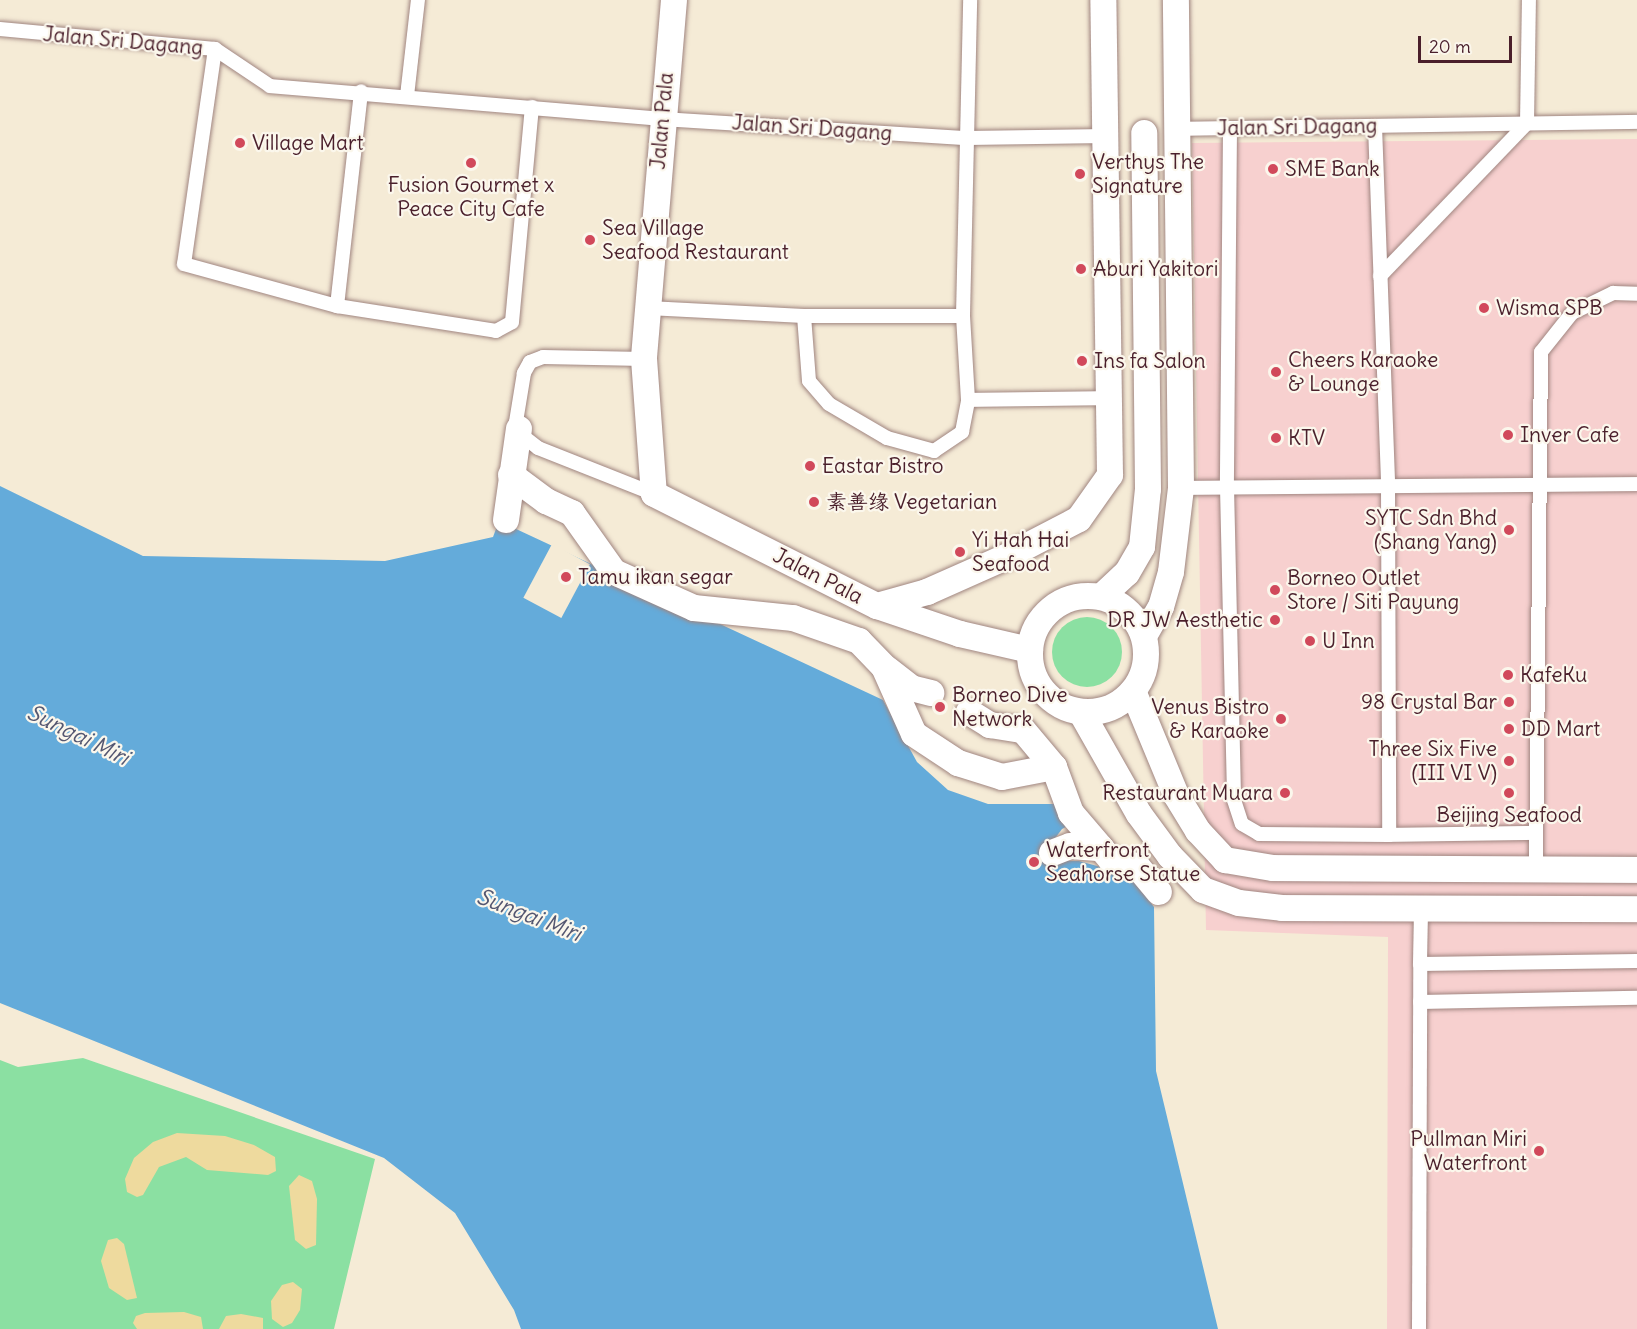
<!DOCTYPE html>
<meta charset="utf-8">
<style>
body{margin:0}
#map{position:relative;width:1637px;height:1329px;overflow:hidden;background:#f5ebd6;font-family:Delius,"LXGW WenKai TC",sans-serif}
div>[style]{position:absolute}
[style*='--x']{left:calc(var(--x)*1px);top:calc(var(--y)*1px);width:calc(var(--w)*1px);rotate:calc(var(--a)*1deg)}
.built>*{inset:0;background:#f7d0cf}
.green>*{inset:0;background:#8be0a2}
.round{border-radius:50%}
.sand>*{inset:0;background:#eeda9e}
.water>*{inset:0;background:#64abda}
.pier>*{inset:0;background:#f5ebd6;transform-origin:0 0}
.roads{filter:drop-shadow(0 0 2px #a08580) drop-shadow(0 0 2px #a08580)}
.lane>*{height:14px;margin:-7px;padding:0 7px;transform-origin:7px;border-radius:7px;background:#fff}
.street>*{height:26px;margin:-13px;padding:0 13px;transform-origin:13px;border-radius:13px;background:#fff}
.street>.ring{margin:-13px;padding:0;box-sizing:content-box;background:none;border:26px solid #fff;border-radius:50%}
.dots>*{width:16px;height:16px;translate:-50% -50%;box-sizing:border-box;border:3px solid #fbf7ec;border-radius:50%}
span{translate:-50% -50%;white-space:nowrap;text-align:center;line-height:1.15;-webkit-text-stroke:4.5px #fbf7ec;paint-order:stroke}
.street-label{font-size:21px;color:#4a1f2b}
.poi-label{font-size:21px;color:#4a1f2b}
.left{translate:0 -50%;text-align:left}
.right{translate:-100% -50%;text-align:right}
.water-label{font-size:22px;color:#545771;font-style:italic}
.scale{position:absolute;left:1418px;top:36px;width:94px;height:27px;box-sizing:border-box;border:3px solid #4a1f2b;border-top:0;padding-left:8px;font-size:18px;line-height:21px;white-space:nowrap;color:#4a1f2b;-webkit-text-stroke:4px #fbf7ec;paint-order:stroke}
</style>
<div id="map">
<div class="built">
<div style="clip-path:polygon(1637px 139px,1637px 1329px,1387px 1329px,1388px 937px,1206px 930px,1192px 143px)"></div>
</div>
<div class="green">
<div class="round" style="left:1052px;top:617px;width:70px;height:70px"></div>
<div style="clip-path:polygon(83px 1058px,375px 1159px,334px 1329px,0 1329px,0 1060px,18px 1067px)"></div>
</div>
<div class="sand">
<div style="clip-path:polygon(177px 1133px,225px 1136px,254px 1145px,275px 1157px,276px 1171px,268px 1175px,207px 1170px,186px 1157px,159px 1167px,143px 1195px,137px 1197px,127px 1192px,125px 1179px,134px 1158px,153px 1142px)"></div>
<div style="clip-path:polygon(299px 1175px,312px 1181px,317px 1199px,316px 1245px,306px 1249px,295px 1240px,289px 1186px)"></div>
<div style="clip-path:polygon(117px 1238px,124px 1244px,137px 1298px,127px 1300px,109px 1288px,101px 1261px,108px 1240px)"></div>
<div style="clip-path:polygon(293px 1282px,302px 1289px,300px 1310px,292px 1323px,283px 1327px,272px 1319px,271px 1301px,282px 1285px)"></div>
<div style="clip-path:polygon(184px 1312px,201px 1317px,203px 1329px,137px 1329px,133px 1323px,136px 1316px,145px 1313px)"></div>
<div style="clip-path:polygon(241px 1314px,263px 1318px,263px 1329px,219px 1329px,226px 1316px)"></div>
</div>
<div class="water">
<div style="clip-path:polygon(0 486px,143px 556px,385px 561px,493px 537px,499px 521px,883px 700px,917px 762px,948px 790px,988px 804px,1058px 804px,1073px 823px,1062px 829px,1047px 849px,1052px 861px,1079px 861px,1130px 875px,1154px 907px,1156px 1071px,1218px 1329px,521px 1329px,514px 1310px,455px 1213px,384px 1158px,0 1003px)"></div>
</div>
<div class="pier">
<div style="left:552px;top:544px;width:43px;height:61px;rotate:28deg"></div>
</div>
<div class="roads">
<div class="lane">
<div style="--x:0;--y:29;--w:216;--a:5.3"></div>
<div style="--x:215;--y:49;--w:66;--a:33.9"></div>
<div style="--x:270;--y:86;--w:393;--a:4.8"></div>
<div style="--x:662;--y:119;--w:306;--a:3.6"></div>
<div style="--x:967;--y:138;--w:140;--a:-0.8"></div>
<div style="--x:215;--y:49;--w:217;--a:98.2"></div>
<div style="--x:184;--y:264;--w:159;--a:15.4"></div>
<div style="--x:337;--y:306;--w:161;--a:8.9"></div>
<div style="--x:496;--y:331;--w:18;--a:-29"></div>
<div style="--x:512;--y:322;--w:216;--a:-84.7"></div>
<div style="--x:407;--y:96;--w:97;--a:-83.5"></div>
<div style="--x:1375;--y:126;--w:359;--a:87.9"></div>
<div style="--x:1388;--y:485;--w:350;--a:89.8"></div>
<div style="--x:1389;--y:835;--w:147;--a:-0.8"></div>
<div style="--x:1230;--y:128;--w:359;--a:90.5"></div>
<div style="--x:1227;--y:487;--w:313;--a:88.7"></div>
<div style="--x:1234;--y:800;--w:25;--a:72"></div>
<div style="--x:1242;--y:824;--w:20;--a:30"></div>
<div style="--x:1259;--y:834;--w:130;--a:0.4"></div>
<div style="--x:1176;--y:129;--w:461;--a:-0.9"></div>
<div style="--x:1380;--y:276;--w:212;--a:-46.1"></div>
<div style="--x:1527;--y:123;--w:123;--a:-89.1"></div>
<div style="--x:337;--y:306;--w:216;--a:-83.6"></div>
<div style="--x:648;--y:308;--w:156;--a:2.9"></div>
<div style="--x:804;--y:316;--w:159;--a:0"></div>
<div style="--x:963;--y:316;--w:316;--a:-88.7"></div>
<div style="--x:804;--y:316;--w:65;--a:85.6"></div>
<div style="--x:809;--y:381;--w:30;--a:49"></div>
<div style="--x:829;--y:404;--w:67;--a:30.4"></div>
<div style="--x:887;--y:438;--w:49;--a:15.5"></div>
<div style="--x:934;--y:451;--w:34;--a:-34"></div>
<div style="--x:962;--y:432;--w:33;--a:-79"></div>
<div style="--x:968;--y:400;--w:84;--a:-93.4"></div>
<div style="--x:644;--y:359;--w:101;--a:-178.9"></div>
<div style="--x:543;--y:357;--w:14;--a:159"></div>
<div style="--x:530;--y:362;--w:13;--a:119"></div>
<div style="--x:524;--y:373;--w:50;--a:99.3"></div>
<div style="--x:516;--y:422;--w:17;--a:62"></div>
<div style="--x:524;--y:437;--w:18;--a:38"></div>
<div style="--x:538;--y:448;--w:125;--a:21.6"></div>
<div style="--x:968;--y:400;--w:143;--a:-0.8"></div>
<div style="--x:1181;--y:488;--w:456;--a:-0.5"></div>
<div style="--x:1536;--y:870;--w:518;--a:-89.45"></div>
<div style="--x:1541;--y:352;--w:50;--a:-51.5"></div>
<div style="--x:1572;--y:313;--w:46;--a:-26"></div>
<div style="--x:1613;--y:293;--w:24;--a:2"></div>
<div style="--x:1421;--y:911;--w:53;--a:91.1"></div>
<div style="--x:1420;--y:964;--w:217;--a:-0.8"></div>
<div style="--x:1420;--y:1002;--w:217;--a:-1.1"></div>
<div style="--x:1419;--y:1329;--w:365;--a:-89.8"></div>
</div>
<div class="street">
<div style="--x:674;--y:0;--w:360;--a:94.8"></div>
<div style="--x:644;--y:359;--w:135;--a:85.8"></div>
<div style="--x:654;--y:494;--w:250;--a:26.7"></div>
<div style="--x:877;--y:606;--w:52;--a:-15.6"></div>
<div style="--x:927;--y:592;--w:86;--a:-23.9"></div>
<div style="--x:1006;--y:557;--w:82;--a:-27.5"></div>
<div style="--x:1079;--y:519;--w:54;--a:-54.8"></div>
<div style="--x:1110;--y:475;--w:475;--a:-90.8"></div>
<div style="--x:511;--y:475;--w:44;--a:36.6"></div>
<div style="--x:546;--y:501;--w:29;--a:25"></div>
<div style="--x:572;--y:513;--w:72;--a:54.6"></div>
<div style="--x:614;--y:572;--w:88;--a:24.2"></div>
<div style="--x:694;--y:608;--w:100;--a:5.8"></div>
<div style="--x:793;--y:618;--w:70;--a:19.2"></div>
<div style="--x:859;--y:641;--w:36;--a:46"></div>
<div style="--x:884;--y:667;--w:73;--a:65.9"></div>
<div style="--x:914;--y:734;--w:53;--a:33.4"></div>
<div style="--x:958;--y:763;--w:46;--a:17.7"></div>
<div style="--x:1002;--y:777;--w:53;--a:-10.9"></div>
<div style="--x:1054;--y:767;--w:49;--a:69.7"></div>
<div style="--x:1071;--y:813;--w:46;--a:49.4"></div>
<div style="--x:1101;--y:848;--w:16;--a:50"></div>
<div style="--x:1111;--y:860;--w:27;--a:13"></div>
<div style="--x:1137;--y:866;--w:34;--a:50"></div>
<div style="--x:506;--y:520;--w:92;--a:-81.9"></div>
<div class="ring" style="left:1030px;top:596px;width:90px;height:90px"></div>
<div style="--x:1101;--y:597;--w:35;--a:-43"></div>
<div style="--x:1127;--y:573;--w:30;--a:-60"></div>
<div style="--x:1142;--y:547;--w:58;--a:-84.1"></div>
<div style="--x:1148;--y:489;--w:356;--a:-90.6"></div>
<div style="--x:877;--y:606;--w:88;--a:18.6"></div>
<div style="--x:960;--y:634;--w:72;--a:12.9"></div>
<div style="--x:1144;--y:636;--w:34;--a:-60"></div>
<div style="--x:1161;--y:607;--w:36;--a:-74"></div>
<div style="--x:1171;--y:572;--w:85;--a:-83.2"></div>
<div style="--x:1181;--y:488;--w:488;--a:-90.6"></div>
<div style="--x:887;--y:669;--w:31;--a:38"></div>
<div style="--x:911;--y:688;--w:21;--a:14"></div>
<div style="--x:1133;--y:691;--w:113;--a:67.5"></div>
<div style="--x:1176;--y:795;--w:42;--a:58.6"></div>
<div style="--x:1198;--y:831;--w:40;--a:47"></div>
<div style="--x:1225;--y:860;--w:49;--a:9.5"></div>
<div style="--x:1273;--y:868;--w:364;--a:0.3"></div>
<div style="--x:969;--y:712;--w:25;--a:32"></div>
<div style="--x:990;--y:725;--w:33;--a:9"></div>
<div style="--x:1023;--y:730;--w:48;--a:50"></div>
<div style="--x:1081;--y:712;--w:117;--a:60.4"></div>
<div style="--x:1139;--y:814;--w:52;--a:53.6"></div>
<div style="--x:1170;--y:856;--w:47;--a:45.9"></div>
<div style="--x:1203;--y:890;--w:38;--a:20"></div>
<div style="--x:1239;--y:903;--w:43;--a:6.6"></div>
<div style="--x:1282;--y:908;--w:355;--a:0.2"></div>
<div style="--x:1052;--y:853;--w:19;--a:-21"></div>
<div style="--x:1070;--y:846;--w:31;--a:4"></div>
</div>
</div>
<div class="dots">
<div style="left:240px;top:143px;background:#d1495b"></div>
<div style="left:471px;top:163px;background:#d1495b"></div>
<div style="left:1273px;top:169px;background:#d1495b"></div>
<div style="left:1080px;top:174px;background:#d1495b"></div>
<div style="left:590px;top:240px;background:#d1495b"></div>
<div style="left:1081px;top:269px;background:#d1495b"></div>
<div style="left:1484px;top:308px;background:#d1495b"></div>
<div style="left:1082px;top:361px;background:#d1495b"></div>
<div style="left:1276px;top:372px;background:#d1495b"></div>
<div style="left:1508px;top:435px;background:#d1495b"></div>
<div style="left:1276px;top:438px;background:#d1495b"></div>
<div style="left:810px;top:466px;background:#d1495b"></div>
<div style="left:814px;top:502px;background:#d1495b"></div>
<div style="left:1509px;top:530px;background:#d1495b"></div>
<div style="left:960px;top:552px;background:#d1495b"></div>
<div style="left:566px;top:577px;background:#d1495b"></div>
<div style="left:1275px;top:590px;background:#d1495b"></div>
<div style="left:1275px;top:620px;background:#d1495b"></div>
<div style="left:1310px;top:641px;background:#d1495b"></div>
<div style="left:1508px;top:675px;background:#d1495b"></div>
<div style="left:1509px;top:702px;background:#d1495b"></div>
<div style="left:940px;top:707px;background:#d1495b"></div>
<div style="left:1281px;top:719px;background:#d1495b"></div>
<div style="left:1509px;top:729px;background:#d1495b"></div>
<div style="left:1509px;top:761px;background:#d1495b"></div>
<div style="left:1285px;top:793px;background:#d1495b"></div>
<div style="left:1509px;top:793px;background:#d1495b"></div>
<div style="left:1034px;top:862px;background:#d1495b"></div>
<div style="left:1539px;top:1151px;background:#d1495b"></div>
</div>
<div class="street-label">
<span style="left:123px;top:41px;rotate:5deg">Jalan Sri Dagang</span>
<span style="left:662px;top:121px;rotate:-85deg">Jalan Pala</span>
<span style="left:1297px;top:127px;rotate:-1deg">Jalan Sri Dagang</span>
<span style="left:812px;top:128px;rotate:4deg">Jalan Sri Dagang</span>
<span style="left:818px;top:576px;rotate:27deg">Jalan Pala</span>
</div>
<div class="poi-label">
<span class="left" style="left:252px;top:143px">Village Mart</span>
<span class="left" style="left:1092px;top:174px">Verthys The<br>Signature</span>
<span class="left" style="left:1285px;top:169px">SME Bank</span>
<span style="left:471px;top:197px">Fusion Gourmet x<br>Peace City Cafe</span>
<span class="left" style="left:602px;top:240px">Sea Village<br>Seafood Restaurant</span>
<span class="left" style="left:1093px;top:269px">Aburi Yakitori</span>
<span class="left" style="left:1496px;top:308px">Wisma SPB</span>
<span class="left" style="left:1288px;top:372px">Cheers Karaoke<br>&amp; Lounge</span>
<span class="left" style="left:1094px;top:361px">Ins fa Salon</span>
<span class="left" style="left:1520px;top:435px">Inver Cafe</span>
<span class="left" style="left:1288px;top:438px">KTV</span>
<span class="left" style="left:822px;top:466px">Eastar Bistro</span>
<span class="left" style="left:826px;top:502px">素善缘 Vegetarian</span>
<span class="right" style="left:1497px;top:530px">SYTC Sdn Bhd<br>(Shang Yang)</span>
<span class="left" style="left:972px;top:552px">Yi Hah Hai<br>Seafood</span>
<span class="left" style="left:578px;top:577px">Tamu ikan segar</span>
<span class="left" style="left:1287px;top:590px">Borneo Outlet<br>Store / Siti Payung</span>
<span class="right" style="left:1263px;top:620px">DR JW Aesthetic</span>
<span class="left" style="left:1322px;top:641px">U Inn</span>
<span class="left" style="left:1520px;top:675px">KafeKu</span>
<span class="left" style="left:952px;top:707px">Borneo Dive<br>Network</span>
<span class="right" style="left:1497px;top:702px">98 Crystal Bar</span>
<span class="right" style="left:1269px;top:719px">Venus Bistro<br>&amp; Karaoke</span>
<span class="left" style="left:1521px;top:729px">DD Mart</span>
<span class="right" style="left:1497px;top:761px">Three Six Five<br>(III VI V)</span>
<span class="right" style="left:1273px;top:793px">Restaurant Muara</span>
<span style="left:1509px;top:815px">Beijing Seafood</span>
<span class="left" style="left:1046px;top:862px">Waterfront<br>Seahorse Statue</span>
<span class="right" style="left:1527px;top:1151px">Pullman Miri<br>Waterfront</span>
</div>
<div class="water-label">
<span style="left:78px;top:735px;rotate:26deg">Sungai Miri</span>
<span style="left:529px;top:915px;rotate:21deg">Sungai Miri</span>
</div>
<div class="scale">20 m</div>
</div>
